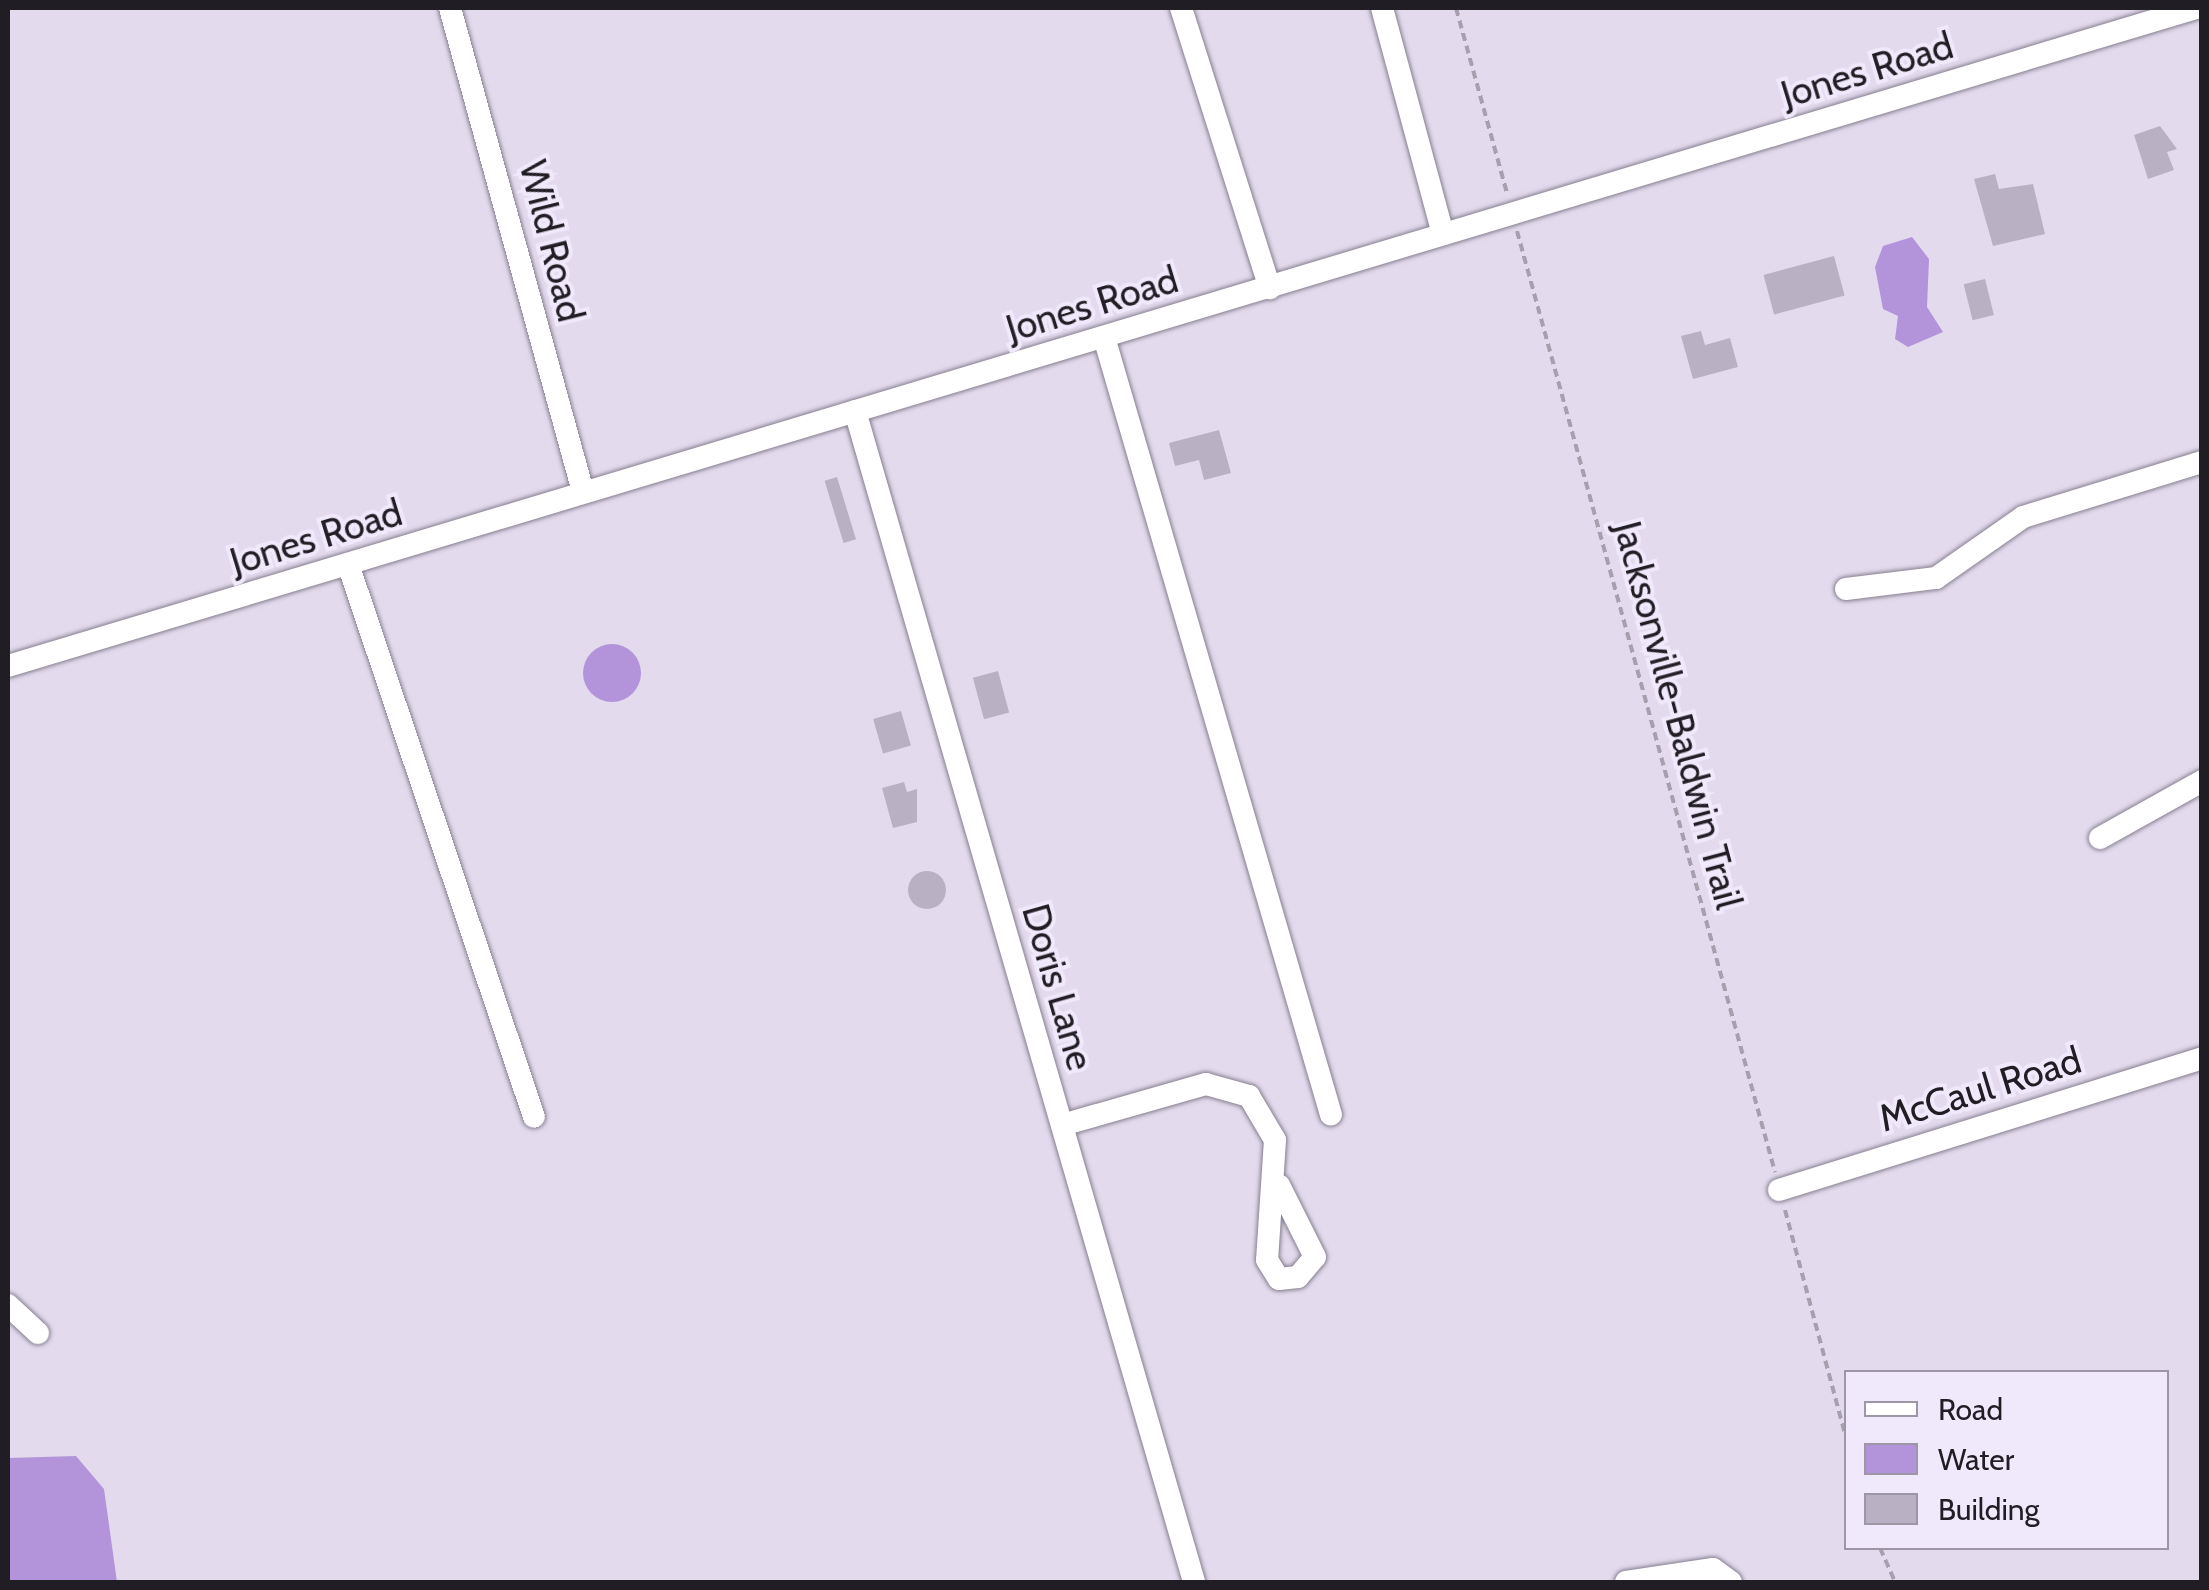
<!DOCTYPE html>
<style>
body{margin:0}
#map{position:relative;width:2209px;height:1590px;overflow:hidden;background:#e3dbed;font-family:Cabin,sans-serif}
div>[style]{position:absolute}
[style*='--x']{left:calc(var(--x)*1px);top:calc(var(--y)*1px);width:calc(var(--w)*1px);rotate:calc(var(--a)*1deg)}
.water>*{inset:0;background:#b393d9}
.round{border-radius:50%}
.building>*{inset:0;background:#b9b1c3;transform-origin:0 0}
.path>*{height:4px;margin-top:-2px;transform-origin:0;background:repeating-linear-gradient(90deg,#a69fae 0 8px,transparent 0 13px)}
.roads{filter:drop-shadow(0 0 2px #867f90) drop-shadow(0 0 2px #867f90)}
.minor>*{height:22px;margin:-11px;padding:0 11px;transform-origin:11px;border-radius:11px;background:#fff}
span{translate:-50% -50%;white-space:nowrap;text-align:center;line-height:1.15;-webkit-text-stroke:8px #f0e8fb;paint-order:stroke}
.street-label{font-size:38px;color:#201d24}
.frame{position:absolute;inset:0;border:10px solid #201d24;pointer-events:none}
.legend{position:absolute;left:1844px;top:1370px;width:325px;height:180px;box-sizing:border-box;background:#f0e8fb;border:2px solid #9d97a5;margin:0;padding:12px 18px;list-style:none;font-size:30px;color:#201d24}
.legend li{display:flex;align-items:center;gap:20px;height:50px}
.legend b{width:50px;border:2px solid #9d97a5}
</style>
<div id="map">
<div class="water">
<div style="clip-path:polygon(1912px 237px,1929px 259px,1927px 307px,1943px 332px,1908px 347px,1895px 339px,1898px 316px,1883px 309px,1875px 267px,1883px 246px)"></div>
<div class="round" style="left:583px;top:644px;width:58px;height:58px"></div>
<div style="clip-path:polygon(76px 1456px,104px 1489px,117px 1582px,8px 1582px,8px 1458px)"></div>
</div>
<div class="building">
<div style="clip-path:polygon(2160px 126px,2177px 149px,2167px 152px,2174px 170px,2148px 179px,2134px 135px)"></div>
<div style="clip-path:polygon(1995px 174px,1999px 189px,2033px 184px,2045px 234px,1993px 246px,1974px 179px)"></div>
<div style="left:1834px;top:256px;width:41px;height:73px;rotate:75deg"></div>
<div style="left:1985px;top:279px;width:37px;height:22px;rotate:76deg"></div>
<div style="clip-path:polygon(1701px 331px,1705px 345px,1730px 338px,1738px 367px,1693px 379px,1681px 336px)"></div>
<div style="clip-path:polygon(1219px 430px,1231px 473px,1204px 480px,1199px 460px,1175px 466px,1169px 443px)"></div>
<div style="left:837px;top:477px;width:65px;height:13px;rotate:73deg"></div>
<div style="left:998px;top:671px;width:43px;height:26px;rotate:75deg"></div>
<div style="left:901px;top:711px;width:36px;height:29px;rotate:74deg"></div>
<div style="clip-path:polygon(904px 782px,907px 792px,917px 789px,917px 822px,893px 828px,882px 788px)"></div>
<div class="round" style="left:908px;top:871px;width:38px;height:38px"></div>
</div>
<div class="path">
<div style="--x:1456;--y:8;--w:192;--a:74.6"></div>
<div style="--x:1517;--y:231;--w:976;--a:74.67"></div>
<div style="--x:1785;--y:1210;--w:236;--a:75"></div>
<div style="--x:1880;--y:1548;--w:37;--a:66"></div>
</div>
<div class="roads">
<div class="minor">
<div style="--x:450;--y:8;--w:502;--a:74.63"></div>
<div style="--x:1181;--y:8;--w:294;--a:72.4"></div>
<div style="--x:1382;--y:8;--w:234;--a:74.9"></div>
<div style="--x:1104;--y:337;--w:810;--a:73.73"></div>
<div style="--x:855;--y:411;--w:1219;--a:73.85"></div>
<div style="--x:348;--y:564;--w:583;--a:71.41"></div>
<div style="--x:1846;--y:589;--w:91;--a:-7"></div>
<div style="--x:1936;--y:578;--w:106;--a:-35"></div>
<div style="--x:2023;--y:517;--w:187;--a:-17.1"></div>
<div style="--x:8;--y:666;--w:2285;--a:-16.74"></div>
<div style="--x:2100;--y:838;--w:117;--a:-29.2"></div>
<div style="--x:1062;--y:1125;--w:150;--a:-15.9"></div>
<div style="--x:1206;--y:1084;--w:45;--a:15.6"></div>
<div style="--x:1249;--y:1096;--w:51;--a:59.4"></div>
<div style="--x:1275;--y:1140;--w:120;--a:93.8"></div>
<div style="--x:1267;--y:1260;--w:22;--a:58"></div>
<div style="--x:1279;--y:1279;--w:19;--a:-6"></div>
<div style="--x:1298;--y:1277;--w:26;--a:-50"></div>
<div style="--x:1315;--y:1257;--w:80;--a:-116.6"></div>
<div style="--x:1779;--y:1190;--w:443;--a:-17.3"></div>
<div style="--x:8;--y:1305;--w:41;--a:43"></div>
<div style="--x:1626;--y:1582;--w:88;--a:-8.5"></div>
<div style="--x:1713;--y:1569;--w:22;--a:36"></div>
</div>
</div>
<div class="street-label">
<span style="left:1867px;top:70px;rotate:-17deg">Jones Road</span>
<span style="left:552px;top:241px;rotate:76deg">Wild Road</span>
<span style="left:1092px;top:304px;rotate:-17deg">Jones Road</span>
<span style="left:316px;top:537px;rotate:-17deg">Jones Road</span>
<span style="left:1678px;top:715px;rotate:75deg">Jacksonville-Baldwin Trail</span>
<span style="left:1058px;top:987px;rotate:74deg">Doris Lane</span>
<span style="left:1980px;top:1089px;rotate:-17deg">McCaul Road</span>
</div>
<div class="frame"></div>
<ul class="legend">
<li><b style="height:12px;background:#fff"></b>Road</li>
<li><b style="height:28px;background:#b393d9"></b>Water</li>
<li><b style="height:28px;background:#b9b1c3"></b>Building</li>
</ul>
</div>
